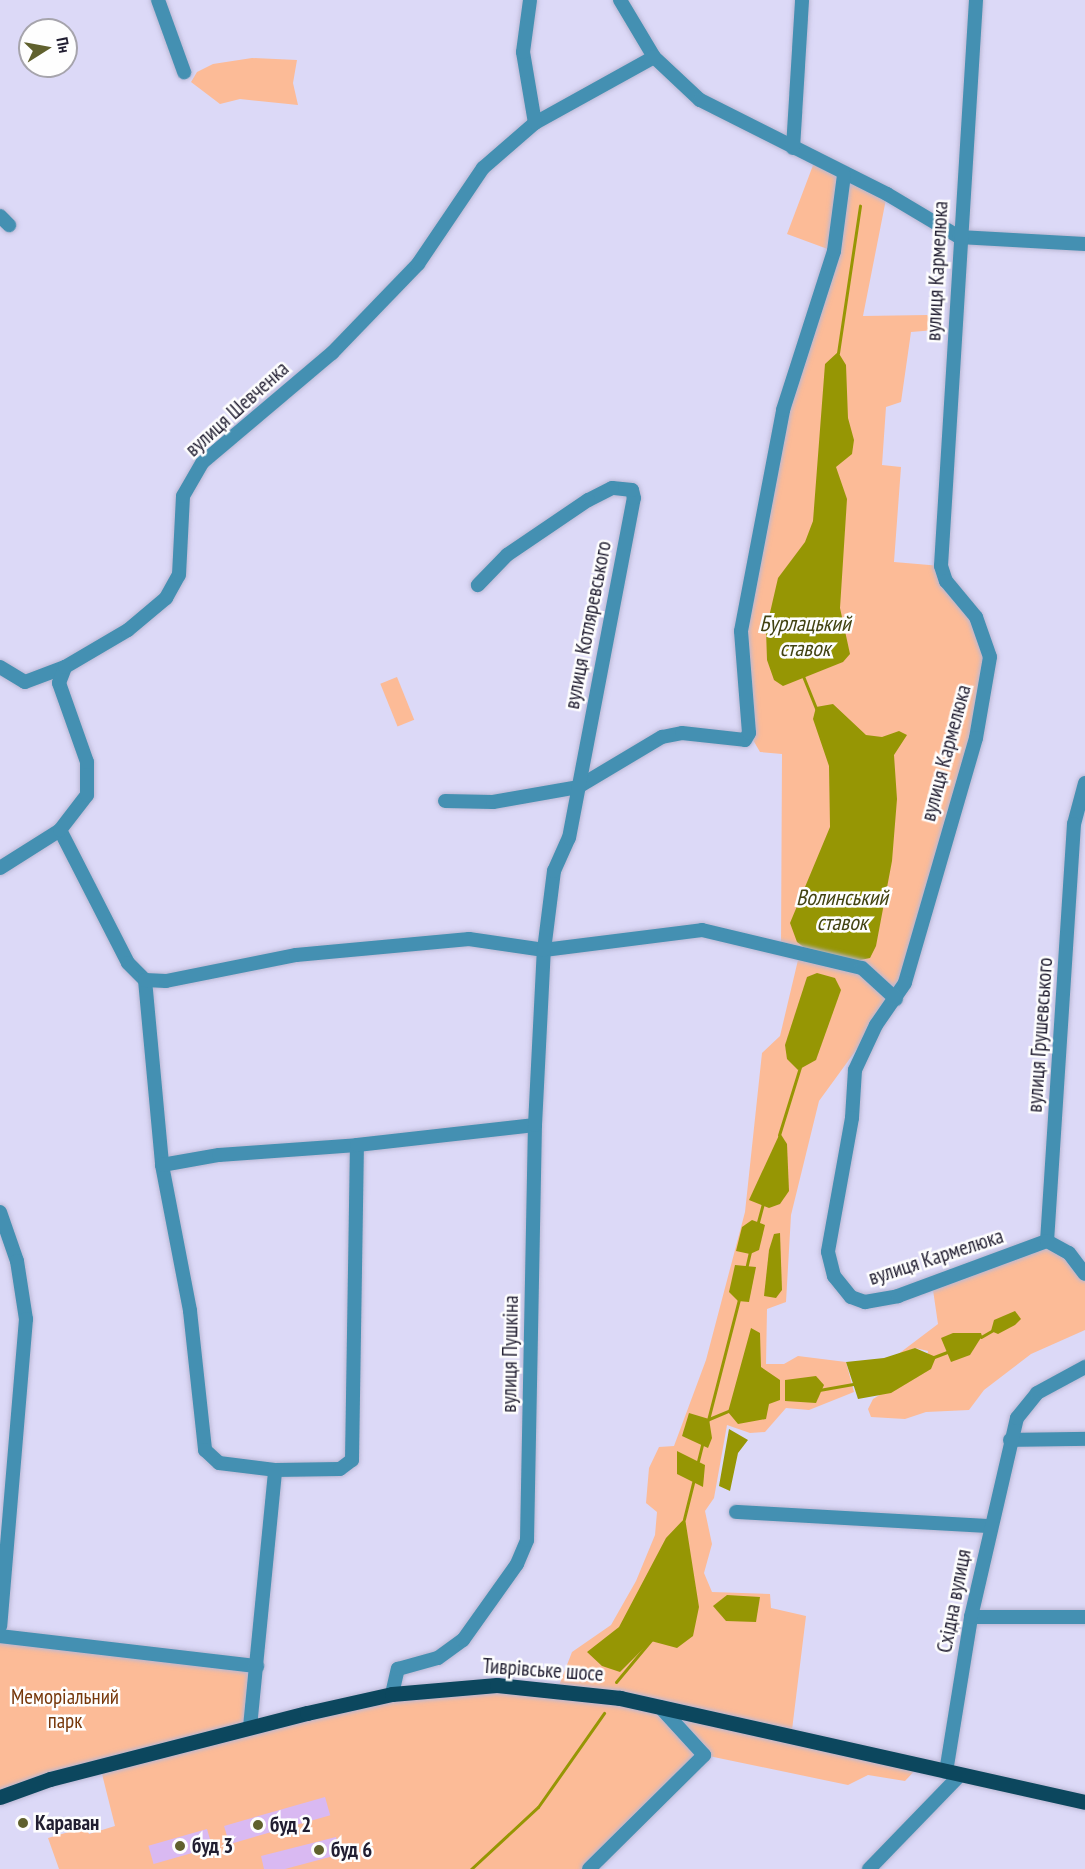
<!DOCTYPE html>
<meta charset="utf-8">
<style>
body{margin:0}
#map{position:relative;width:1085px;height:1869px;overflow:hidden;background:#dcd9f7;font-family:"PT Sans Narrow",sans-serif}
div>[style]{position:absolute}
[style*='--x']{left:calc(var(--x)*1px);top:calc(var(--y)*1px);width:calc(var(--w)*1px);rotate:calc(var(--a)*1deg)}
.green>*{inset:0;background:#fcbb97;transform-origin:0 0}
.water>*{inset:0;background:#969604}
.stream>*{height:3px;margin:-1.5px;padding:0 1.5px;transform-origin:1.5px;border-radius:1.5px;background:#969604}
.building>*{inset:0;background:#d9b9f2;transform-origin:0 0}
.roads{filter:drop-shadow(0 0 2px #bab7d3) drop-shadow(0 0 2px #bab7d3)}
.minor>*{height:14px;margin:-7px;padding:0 7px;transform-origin:7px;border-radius:7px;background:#4490b2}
.major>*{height:15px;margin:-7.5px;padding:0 7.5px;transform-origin:7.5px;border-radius:7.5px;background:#0c475e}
.dots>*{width:16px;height:16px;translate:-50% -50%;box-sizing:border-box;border:3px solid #fefefe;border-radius:50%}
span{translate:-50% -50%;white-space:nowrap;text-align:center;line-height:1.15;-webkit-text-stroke:5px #fefefe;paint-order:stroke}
.street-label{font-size:21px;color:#211e31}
.park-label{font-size:21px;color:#77380b}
.poi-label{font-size:21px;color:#211e31;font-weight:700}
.left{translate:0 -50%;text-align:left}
.water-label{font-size:22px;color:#424312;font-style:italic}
.north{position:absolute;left:18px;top:18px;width:60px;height:60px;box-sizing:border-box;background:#fefefe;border:2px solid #a6a4ac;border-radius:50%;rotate:79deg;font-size:16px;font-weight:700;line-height:24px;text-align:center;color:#211e31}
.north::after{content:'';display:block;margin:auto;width:21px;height:27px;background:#60612e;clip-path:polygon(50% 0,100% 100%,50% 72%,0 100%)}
</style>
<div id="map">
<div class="green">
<div style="clip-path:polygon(252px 58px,297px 60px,293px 83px,298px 105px,240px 99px,220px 104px,191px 82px,197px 72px,213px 64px)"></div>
<div style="clip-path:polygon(815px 160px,887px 194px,863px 316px,927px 315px,938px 323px,935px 330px,911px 332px,901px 402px,886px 407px,882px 465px,901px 467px,894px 562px,941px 566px,967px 606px,988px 672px,905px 983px,819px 1101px,791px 1215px,786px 1302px,767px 1309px,766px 1364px,784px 1364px,798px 1356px,846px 1362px,854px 1392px,809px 1410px,786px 1408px,765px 1432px,750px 1433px,727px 1425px,714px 1498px,705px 1511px,712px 1544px,704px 1573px,712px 1592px,770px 1594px,771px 1608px,806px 1616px,791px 1738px,919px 1766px,905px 1781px,868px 1775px,848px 1785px,704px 1755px,590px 1869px,59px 1869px,48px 1838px,86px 1827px,89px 1834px,115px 1826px,100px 1766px,0 1797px,0 1636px,257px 1666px,250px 1726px,392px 1694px,558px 1688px,572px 1652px,611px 1625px,636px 1581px,655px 1535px,657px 1512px,646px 1503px,649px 1468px,659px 1447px,674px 1446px,706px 1360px,745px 1212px,762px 1053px,780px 1036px,798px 960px,781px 949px,782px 754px,760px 752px,749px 733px,740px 649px,783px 410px,833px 251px,787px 234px)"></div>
<div style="left:397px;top:677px;width:46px;height:18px;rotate:68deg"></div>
<div style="clip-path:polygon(1047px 1241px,1085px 1274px,1085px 1330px,1031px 1354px,984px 1390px,969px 1410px,926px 1412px,905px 1419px,871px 1417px,868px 1409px,873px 1399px,926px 1367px,928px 1351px,915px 1348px,897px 1355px,938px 1324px,933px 1290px,952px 1276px)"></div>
</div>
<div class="water">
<div style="clip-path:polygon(838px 352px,846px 365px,848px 418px,854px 440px,852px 454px,836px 467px,847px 499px,840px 608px,850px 654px,843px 662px,783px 686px,774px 680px,767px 660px,766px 630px,778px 578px,805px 542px,813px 521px,825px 364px)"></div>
<div style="clip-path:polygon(833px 704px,866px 735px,882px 737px,899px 731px,907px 735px,894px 755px,897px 799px,892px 861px,876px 946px,870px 958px,856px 961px,806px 949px,797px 942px,790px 923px,830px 827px,829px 766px,813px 719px,816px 707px)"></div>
<div style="clip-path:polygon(817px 973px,835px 978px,841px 990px,816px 1060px,798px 1070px,787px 1059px,785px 1045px,807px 977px)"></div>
<div style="clip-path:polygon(780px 1133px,787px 1144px,789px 1191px,780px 1204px,769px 1208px,749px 1200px)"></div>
<div style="clip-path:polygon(752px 1220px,765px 1225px,759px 1250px,750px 1254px,736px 1251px,742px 1227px)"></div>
<div style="clip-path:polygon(780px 1233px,782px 1290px,776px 1298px,764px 1296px,769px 1250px,774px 1234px)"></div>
<div style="clip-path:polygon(735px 1265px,756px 1267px,749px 1302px,738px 1301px,729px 1292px)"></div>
<div style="clip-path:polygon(1015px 1311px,1021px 1319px,1015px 1325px,998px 1334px,991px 1331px,994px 1320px)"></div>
<div style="clip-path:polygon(751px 1328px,760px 1333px,761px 1367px,780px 1380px,780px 1400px,769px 1404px,766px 1419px,738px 1424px,728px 1412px)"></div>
<div style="clip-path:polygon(953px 1333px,981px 1333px,982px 1336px,970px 1355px,951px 1362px,941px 1338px)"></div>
<div style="clip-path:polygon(915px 1348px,936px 1357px,931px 1369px,891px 1393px,858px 1399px,846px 1362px,884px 1358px)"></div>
<div style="clip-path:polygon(816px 1376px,824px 1385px,816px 1403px,785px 1401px,785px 1380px)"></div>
<div style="clip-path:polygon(689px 1413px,709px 1419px,712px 1438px,708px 1448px,682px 1436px)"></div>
<div style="clip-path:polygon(729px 1429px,748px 1440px,738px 1453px,730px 1491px,719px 1486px)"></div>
<div style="clip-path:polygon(677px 1451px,705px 1465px,703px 1487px,677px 1474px)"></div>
<div style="clip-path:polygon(685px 1518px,699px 1607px,693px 1636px,677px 1648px,651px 1641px,620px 1672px,602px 1666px,587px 1652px,619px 1627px,666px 1538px)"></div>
<div style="clip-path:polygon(727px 1595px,760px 1597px,756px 1622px,726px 1621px,713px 1606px)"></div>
</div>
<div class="stream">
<div style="--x:838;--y:353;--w:149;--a:-81.5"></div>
<div style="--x:803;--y:676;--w:35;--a:68"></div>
<div style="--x:779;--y:1135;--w:71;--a:-72.8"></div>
<div style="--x:758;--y:1222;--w:20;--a:-75"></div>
<div style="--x:746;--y:1269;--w:17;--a:-77"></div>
<div style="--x:981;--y:1337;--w:14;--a:-30"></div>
<div style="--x:934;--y:1357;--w:14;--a:-21"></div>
<div style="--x:819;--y:1390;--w:36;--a:-10"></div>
<div style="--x:709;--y:1419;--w:23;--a:-23"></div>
<div style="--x:708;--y:1420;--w:125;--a:-75.6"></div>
<div style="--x:698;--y:1461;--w:21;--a:-76"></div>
<div style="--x:684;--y:1519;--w:38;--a:-76"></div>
<div style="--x:616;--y:1682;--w:56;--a:-50.1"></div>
<div style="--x:471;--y:1869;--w:91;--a:-42.8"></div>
<div style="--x:538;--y:1807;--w:115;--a:-54.9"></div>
</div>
<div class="building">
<div style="left:325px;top:1797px;width:19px;height:105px;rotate:74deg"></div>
<div style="left:207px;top:1829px;width:19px;height:61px;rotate:74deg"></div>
<div style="clip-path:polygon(336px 1837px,341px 1854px,285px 1869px,264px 1869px,261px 1856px)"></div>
</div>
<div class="roads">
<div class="minor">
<div style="--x:158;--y:0;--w:77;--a:70.1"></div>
<div style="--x:620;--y:0;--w:66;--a:59.2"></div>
<div style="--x:654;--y:57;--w:63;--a:43.1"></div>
<div style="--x:700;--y:100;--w:209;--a:26.7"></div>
<div style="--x:887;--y:194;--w:84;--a:30.8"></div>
<div style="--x:959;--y:237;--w:126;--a:3.2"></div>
<div style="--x:976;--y:0;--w:567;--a:93.54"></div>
<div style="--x:941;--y:566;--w:16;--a:72"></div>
<div style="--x:946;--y:581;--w:47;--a:50.2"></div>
<div style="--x:976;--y:617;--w:42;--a:70.7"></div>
<div style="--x:990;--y:657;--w:82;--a:99.8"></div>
<div style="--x:976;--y:738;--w:255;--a:106.2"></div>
<div style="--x:905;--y:983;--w:51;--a:124.6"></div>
<div style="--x:876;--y:1025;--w:50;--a:115"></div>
<div style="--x:855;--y:1070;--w:48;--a:93.6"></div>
<div style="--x:852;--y:1118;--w:136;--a:100.2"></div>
<div style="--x:828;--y:1252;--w:25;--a:76"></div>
<div style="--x:834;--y:1276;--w:27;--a:51"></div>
<div style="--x:851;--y:1297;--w:15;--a:20"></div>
<div style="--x:865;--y:1302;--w:34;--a:-10"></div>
<div style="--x:898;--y:1296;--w:159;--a:-20.3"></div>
<div style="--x:535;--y:123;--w:136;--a:-29"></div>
<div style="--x:793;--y:148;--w:148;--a:-86.5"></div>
<div style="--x:0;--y:216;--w:13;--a:45"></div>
<div style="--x:0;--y:667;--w:29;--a:31"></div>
<div style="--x:25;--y:682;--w:43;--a:-20.6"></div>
<div style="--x:1085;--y:783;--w:42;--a:105"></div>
<div style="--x:1074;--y:824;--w:418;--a:93.7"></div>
<div style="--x:1047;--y:1241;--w:25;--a:29"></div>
<div style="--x:1069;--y:1253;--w:26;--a:53"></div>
<div style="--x:445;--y:801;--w:48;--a:1.2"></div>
<div style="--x:493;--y:802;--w:86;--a:-10"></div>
<div style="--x:578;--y:787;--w:98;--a:-30.8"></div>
<div style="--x:662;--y:737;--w:20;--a:-11"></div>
<div style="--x:682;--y:733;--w:63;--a:6.3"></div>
<div style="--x:745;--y:740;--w:8;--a:-60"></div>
<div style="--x:749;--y:733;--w:102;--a:-94.5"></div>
<div style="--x:741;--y:631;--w:225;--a:-79.2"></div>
<div style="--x:783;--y:410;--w:167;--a:-72.2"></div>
<div style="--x:834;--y:251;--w:77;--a:-82.5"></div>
<div style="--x:60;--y:830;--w:149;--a:62.9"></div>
<div style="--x:128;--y:963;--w:24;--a:45"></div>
<div style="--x:145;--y:980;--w:186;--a:84.7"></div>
<div style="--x:162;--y:1165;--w:149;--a:79.1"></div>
<div style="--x:190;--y:1311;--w:140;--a:83.8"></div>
<div style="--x:205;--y:1450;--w:19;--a:43"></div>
<div style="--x:219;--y:1463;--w:56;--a:7.1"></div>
<div style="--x:275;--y:1470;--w:65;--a:-0.9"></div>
<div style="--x:340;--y:1469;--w:15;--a:-37"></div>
<div style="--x:352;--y:1460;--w:315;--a:-89.1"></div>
<div style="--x:0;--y:868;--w:71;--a:-32.3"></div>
<div style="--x:60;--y:830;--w:44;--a:-52.4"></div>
<div style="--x:87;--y:795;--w:33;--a:-90"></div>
<div style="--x:87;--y:762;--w:84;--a:-109.5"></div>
<div style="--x:59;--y:683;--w:17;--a:-69"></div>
<div style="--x:65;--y:667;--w:73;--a:-30.4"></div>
<div style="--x:128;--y:630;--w:50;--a:-40.1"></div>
<div style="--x:166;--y:598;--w:26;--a:-61"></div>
<div style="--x:179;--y:575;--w:79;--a:-87.1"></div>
<div style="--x:183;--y:496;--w:39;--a:-60"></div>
<div style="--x:203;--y:462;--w:169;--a:-40.2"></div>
<div style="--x:332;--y:353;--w:124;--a:-46"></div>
<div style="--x:418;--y:264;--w:116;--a:-55.9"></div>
<div style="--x:483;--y:168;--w:69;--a:-40.9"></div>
<div style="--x:535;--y:123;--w:72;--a:-99.6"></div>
<div style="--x:523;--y:52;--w:52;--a:-82.3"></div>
<div style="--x:145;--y:980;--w:21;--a:3"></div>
<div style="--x:166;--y:981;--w:133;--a:-11.3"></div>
<div style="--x:296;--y:955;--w:174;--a:-5.3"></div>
<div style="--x:469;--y:939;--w:76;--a:8.3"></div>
<div style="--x:544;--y:950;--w:159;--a:-7.2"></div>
<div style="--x:702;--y:930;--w:164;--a:13.4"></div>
<div style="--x:862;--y:968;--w:46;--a:42.4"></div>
<div style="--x:162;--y:1165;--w:58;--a:-10"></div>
<div style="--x:219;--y:1155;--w:138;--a:-4.1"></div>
<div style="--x:357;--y:1145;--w:179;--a:-6.4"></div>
<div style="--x:0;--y:1212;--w:52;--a:70.9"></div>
<div style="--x:17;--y:1261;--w:59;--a:81.2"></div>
<div style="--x:26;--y:1319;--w:308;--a:94.8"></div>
<div style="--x:1010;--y:1440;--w:75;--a:-0.8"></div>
<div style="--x:736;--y:1512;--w:254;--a:3.2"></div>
<div style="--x:971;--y:1617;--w:114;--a:0"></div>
<div style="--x:0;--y:1636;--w:259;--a:6.7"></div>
<div style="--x:392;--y:1694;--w:26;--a:-77"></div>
<div style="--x:398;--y:1669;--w:41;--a:-15.4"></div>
<div style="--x:438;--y:1658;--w:31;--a:-36"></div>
<div style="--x:463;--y:1640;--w:93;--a:-54.6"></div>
<div style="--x:517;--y:1564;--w:26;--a:-67"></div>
<div style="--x:527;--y:1540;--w:415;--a:-88.9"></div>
<div style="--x:535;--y:1125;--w:175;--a:-87.1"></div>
<div style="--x:544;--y:950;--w:80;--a:-82.8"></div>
<div style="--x:554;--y:871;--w:36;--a:-66"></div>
<div style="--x:569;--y:838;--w:346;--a:-79.2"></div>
<div style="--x:634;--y:498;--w:8;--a:-104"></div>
<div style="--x:632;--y:490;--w:20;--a:-174"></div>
<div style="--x:612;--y:488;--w:27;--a:153"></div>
<div style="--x:588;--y:500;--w:98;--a:145.8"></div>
<div style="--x:507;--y:555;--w:42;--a:134"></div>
<div style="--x:250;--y:1727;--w:258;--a:-84.4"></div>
<div style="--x:946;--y:1772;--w:157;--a:-80.8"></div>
<div style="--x:971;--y:1617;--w:204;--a:-77"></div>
<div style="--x:1017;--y:1418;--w:32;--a:-51"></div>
<div style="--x:1037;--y:1393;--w:55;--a:-28.4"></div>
<div style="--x:589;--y:1869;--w:162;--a:-44.7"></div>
<div style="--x:704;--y:1755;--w:65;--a:-132.5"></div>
<div style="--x:869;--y:1869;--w:131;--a:-45.9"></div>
</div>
<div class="major">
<div style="--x:0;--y:1797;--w:53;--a:-19.8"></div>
<div style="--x:50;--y:1779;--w:265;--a:-14.4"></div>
<div style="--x:307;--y:1713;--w:87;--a:-12.6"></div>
<div style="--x:392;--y:1694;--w:105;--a:-4.9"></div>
<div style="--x:497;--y:1685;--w:124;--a:6"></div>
<div style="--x:620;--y:1698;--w:476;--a:12.6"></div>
</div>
</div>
<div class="dots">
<div style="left:23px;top:1823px;background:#60612e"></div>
<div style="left:258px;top:1825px;background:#60612e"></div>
<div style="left:180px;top:1846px;background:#60612e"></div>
<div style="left:319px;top:1850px;background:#60612e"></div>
</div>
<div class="street-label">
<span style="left:937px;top:271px;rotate:-87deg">вулиця Кармелюка</span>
<span style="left:237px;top:409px;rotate:-42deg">вулиця Шевченка</span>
<span style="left:588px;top:625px;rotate:-79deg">вулиця Котляревського</span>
<span style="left:946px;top:753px;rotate:-75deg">вулиця Кармелюка</span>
<span style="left:1040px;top:1035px;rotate:-86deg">вулиця Грушевського</span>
<span style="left:936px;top:1257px;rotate:-18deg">вулиця Кармелюка</span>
<span style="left:510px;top:1354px;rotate:-89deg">вулиця Пушкіна</span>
<span style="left:954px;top:1601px;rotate:-79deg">Східна вулиця</span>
<span style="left:543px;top:1670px;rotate:4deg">Тиврівське шосе</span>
</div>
<div class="park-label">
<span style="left:65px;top:1709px">Меморіальний<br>парк</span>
</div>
<div class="poi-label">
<span class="left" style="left:35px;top:1823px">Караван</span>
<span class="left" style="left:270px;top:1825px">буд 2</span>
<span class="left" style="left:192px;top:1846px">буд 3</span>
<span class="left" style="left:331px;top:1850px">буд 6</span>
</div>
<div class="water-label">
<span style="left:805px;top:636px">Бурлацький<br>ставок</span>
<span style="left:842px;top:910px">Волинський<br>ставок</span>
</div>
<div class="north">Пн</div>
</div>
